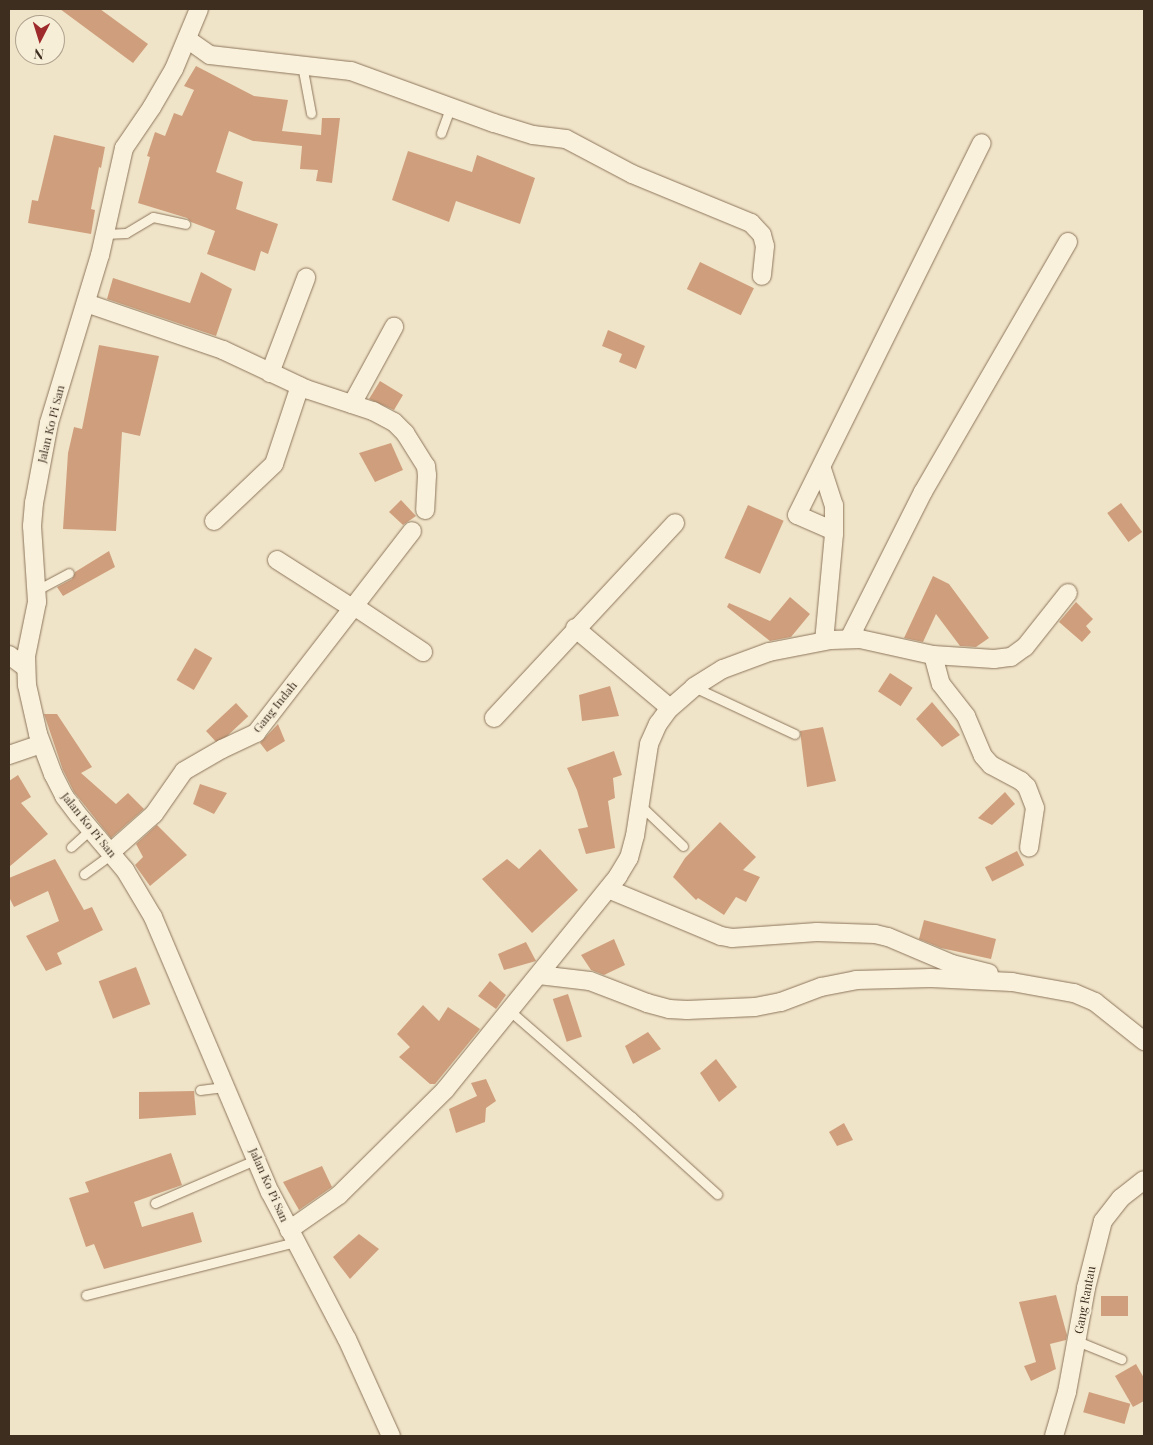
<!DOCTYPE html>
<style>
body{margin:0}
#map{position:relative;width:1153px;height:1445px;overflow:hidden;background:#f0e4c8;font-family:"Playfair Display",serif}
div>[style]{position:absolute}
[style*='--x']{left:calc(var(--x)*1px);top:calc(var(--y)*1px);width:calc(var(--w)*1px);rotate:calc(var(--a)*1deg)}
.building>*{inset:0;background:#cf9f7d;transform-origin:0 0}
.roads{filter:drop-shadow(0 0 1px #8d765c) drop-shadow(0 0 1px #8d765c)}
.service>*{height:9px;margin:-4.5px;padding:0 4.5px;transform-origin:4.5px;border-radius:4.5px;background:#faf1dc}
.minor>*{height:18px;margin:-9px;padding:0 9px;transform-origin:9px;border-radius:9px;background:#faf1dc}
span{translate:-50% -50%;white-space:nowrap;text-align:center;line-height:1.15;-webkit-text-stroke:4.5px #f7eed8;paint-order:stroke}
.street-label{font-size:12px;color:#3d2e20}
.frame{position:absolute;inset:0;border:10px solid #3d2e20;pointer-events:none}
.north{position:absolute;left:15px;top:15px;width:50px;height:50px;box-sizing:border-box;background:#f7eed8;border:1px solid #ada18e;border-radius:50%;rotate:185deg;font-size:14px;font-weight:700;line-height:20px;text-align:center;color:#3d2e20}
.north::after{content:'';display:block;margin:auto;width:18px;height:22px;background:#9e2a2b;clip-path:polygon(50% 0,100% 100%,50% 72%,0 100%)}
</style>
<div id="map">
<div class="building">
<div style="clip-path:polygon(60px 9px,100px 9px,148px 44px,133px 63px)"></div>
<div style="clip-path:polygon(196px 66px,254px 96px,288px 100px,282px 131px,321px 135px,322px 118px,340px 118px,332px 183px,316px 181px,318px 170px,300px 169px,302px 146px,253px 141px,229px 131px,216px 172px,243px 182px,236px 209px,278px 224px,268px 254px,261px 251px,255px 271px,207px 254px,215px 231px,191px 222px,187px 218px,138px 203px,150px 157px,147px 156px,155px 132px,165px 136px,174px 113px,182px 116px,194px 90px,184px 86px)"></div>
<div style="clip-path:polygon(54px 135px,105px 147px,101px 168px,99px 167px,91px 209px,95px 210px,91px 234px,28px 223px,32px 200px,38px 201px)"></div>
<div style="clip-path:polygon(408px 151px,472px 172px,477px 155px,535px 178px,520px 224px,456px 201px,449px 222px,392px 200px)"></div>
<div style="left:700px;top:262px;width:60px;height:30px;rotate:26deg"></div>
<div style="clip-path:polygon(201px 272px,232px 289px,216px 336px,107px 299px,113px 278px,190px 303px)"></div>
<div style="clip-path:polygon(608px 330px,645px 346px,636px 369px,619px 362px,622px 354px,602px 346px)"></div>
<div style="clip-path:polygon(99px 345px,159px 356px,140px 436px,122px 432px,116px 531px,63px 529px,68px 453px,74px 427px,82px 429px)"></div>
<div style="clip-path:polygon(380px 381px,403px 395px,394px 410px,369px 399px)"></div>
<div style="clip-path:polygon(391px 443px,403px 470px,375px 482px,359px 453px)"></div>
<div style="clip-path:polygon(401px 500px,416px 516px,403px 525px,389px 512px)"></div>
<div style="left:1121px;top:503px;width:36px;height:17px;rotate:54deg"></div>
<div style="left:748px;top:505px;width:39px;height:58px;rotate:24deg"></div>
<div style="clip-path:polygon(109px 551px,115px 567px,63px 596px,57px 587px,72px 579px,75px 572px)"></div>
<div style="clip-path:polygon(933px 576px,949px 584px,989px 638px,976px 647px,960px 646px,936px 614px,923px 642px,904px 638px)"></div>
<div style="clip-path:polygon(790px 597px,810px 614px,791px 637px,770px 641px,727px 607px,729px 603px,770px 621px)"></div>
<div style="clip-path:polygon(1076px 602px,1093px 619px,1086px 626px,1091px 632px,1082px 642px,1059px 622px)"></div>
<div style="left:195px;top:648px;width:20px;height:37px;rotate:30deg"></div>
<div style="left:890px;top:673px;width:27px;height:22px;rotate:33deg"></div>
<div style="clip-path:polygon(610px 686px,619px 716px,582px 721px,579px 695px)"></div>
<div style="clip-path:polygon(932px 702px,960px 735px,942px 747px,916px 719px)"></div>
<div style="left:236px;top:703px;width:18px;height:41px;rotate:47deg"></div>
<div style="clip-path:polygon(44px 714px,57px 714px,92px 767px,81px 773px,116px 804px,128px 793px,144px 809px,111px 838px,74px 792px,63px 770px)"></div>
<div style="clip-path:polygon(278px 724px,285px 741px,267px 752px,260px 743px)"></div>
<div style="clip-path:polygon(823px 727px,836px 781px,807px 787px,800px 731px)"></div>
<div style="clip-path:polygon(614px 751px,622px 775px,613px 778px,615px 798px,608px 801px,615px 848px,586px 854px,578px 829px,588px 827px,577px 790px,567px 768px)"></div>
<div style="clip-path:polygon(18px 775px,31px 797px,21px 803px,48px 834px,9px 867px,9px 781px)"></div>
<div style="clip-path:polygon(200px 784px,227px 793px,214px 814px,193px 804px)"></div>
<div style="clip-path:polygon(1005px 792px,1015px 804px,992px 825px,978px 818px)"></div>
<div style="clip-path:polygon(720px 822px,756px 857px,743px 870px,760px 877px,746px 902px,736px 897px,724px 915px,698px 898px,696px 900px,673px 877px,685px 858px)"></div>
<div style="clip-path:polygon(157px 825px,187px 855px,150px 886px,135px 865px,143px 857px,136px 844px)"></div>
<div style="clip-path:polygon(540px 849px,578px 890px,532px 933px,482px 879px,507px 859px,519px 869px)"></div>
<div style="left:1017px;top:851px;width:16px;height:36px;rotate:63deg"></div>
<div style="clip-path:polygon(55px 859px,84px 910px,92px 907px,103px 930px,57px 953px,62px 964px,46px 971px,26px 936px,59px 921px,48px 891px,14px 907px,9px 897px,9px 878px)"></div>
<div style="clip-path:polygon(924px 920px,996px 939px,991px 959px,941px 948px,919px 939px)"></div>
<div style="clip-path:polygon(614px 939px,625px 965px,604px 975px,591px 970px,581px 955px)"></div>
<div style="clip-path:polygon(526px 942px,536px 961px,504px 970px,498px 954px)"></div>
<div style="left:136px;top:967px;width:40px;height:40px;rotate:69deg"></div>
<div style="clip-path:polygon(490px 981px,506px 995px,496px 1009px,478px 996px)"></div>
<div style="left:568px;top:994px;width:45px;height:16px;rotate:72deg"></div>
<div style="clip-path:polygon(423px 1005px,439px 1021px,448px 1007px,480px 1029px,435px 1084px,430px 1084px,399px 1057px,410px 1047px,397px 1034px)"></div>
<div style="clip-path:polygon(648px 1032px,661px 1049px,633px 1064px,625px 1046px)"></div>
<div style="clip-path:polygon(716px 1059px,737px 1087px,719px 1102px,700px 1073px)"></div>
<div style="clip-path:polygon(486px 1079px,496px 1101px,486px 1108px,485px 1122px,456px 1133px,449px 1109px,477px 1096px,471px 1083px)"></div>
<div style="clip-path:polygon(194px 1091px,196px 1115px,139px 1119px,139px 1092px)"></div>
<div style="clip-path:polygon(844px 1123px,853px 1140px,837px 1146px,829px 1132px)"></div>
<div style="clip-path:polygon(171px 1153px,182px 1185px,134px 1202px,142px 1227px,193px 1212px,202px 1242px,104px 1269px,94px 1244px,86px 1247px,69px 1198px,89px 1192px,85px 1182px)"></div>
<div style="clip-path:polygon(322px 1166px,332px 1187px,299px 1210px,283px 1182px)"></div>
<div style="clip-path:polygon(359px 1234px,379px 1249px,350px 1279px,333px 1257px)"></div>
<div style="clip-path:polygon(1056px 1295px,1067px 1335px,1066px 1340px,1050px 1344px,1056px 1369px,1031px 1381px,1024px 1366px,1036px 1362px,1019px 1302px)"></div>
<div style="left:1101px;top:1296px;width:27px;height:20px"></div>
<div style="clip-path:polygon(1136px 1364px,1144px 1378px,1144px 1401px,1133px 1407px,1115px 1376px)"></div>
<div style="left:1089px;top:1392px;width:43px;height:21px;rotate:16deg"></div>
</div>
<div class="roads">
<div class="service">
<div style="--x:302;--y:65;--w:49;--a:79.4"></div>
<div style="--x:441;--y:133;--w:29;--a:-70"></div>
<div style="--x:105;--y:234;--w:21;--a:-3"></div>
<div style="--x:126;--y:233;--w:31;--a:-31"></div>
<div style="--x:153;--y:217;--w:33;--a:12"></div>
<div style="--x:37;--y:590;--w:36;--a:-28"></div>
<div style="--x:694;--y:687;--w:111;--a:25"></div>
<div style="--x:641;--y:806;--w:58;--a:43.6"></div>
<div style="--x:71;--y:847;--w:27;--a:-42"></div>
<div style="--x:84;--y:874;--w:34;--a:-36"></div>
<div style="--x:510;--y:1011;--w:162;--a:41"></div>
<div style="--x:632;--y:1117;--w:115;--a:42.2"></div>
<div style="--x:200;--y:1090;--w:26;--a:-7"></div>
<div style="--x:155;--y:1203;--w:111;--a:-23.3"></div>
<div style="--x:86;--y:1295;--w:216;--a:-14.2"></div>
<div style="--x:1077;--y:1341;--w:48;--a:22.2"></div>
</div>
<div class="minor">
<div style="--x:199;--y:9;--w:65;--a:112.6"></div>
<div style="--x:174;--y:69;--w:44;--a:120.1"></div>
<div style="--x:152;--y:107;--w:50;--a:124.3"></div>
<div style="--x:124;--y:148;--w:110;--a:102.6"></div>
<div style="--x:100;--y:255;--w:176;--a:106.9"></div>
<div style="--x:49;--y:423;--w:81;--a:100.6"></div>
<div style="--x:34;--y:503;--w:23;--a:95"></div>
<div style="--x:32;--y:526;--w:76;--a:86.2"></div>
<div style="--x:37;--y:602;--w:55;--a:101.5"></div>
<div style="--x:26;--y:656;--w:29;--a:88"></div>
<div style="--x:27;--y:685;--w:50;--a:77.3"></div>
<div style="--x:38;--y:734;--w:43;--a:69.4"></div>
<div style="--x:53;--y:774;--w:25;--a:63"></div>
<div style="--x:64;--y:796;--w:26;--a:53"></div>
<div style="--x:80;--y:817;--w:70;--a:49.7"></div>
<div style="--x:125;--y:870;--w:55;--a:59.2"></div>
<div style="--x:153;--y:917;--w:299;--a:67"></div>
<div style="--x:270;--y:1192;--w:166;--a:62.4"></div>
<div style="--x:347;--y:1339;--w:107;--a:65.6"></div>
<div style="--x:187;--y:39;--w:28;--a:35"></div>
<div style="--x:210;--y:55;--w:142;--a:6.5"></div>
<div style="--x:351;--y:71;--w:152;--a:20"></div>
<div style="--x:494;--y:123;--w:41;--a:17.1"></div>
<div style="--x:533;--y:135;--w:33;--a:7"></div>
<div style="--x:566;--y:139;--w:75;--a:27.9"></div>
<div style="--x:632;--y:174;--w:129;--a:22.4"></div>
<div style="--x:751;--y:223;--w:16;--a:47"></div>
<div style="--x:762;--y:235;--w:11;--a:75"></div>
<div style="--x:765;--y:246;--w:30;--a:96"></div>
<div style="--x:86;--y:303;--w:145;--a:18.9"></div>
<div style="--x:223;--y:350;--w:92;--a:25.2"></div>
<div style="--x:306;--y:389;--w:71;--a:18.2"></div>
<div style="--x:373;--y:411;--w:24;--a:28"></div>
<div style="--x:394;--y:422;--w:16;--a:45"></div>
<div style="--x:405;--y:433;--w:39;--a:58"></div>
<div style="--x:426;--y:466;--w:9;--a:84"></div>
<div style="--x:427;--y:475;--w:35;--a:93"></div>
<div style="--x:270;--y:373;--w:102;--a:-69.2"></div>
<div style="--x:352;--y:404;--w:88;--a:-61.4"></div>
<div style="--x:822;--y:469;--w:38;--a:72"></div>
<div style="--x:834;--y:505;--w:29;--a:90"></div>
<div style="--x:834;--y:534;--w:107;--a:95.3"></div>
<div style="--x:214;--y:521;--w:83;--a:-43.5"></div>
<div style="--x:274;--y:464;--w:82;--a:-71.6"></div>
<div style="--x:834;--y:531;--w:40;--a:-156.6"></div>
<div style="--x:797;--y:515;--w:415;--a:-63.6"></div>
<div style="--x:277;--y:560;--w:89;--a:32.6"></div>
<div style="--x:354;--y:606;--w:83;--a:33.7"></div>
<div style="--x:575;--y:628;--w:124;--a:40.1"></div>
<div style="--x:849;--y:639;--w:165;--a:-63.3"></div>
<div style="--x:923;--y:492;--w:289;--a:-59.9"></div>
<div style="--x:9;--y:655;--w:21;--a:37"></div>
<div style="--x:933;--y:655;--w:30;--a:75"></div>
<div style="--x:941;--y:684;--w:41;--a:52"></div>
<div style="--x:966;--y:716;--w:43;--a:67"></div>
<div style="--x:983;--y:756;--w:12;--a:48"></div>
<div style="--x:991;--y:765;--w:34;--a:28"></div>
<div style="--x:1021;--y:781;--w:8;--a:45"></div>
<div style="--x:1027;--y:787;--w:22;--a:69"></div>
<div style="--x:1035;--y:808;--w:40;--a:98.5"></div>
<div style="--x:494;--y:718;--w:266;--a:-47.1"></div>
<div style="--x:9;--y:755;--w:34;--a:-19"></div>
<div style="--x:111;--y:852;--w:57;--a:-41.5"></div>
<div style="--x:154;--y:814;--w:52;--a:-55.1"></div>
<div style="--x:184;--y:771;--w:44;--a:-30.1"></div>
<div style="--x:222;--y:749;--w:38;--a:-25"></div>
<div style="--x:256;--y:733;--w:255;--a:-52.3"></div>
<div style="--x:608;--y:889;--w:122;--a:22.6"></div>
<div style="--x:721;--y:936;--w:11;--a:10"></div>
<div style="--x:732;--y:938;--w:85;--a:-4"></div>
<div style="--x:817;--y:932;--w:58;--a:2"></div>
<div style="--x:875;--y:934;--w:13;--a:13"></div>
<div style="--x:888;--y:937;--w:69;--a:22.9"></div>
<div style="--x:952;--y:964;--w:38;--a:14"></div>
<div style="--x:539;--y:975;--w:51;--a:6.7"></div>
<div style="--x:590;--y:981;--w:61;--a:21.1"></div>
<div style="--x:647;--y:1003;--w:23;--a:15"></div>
<div style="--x:669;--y:1009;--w:18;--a:3"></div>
<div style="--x:687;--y:1010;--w:68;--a:-2.5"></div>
<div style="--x:755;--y:1007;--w:26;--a:-11"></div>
<div style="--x:781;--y:1002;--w:43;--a:-20.6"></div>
<div style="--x:821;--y:987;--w:36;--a:-11"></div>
<div style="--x:856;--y:980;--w:75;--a:-1.5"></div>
<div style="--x:931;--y:978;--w:81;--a:2.8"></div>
<div style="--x:1012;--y:982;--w:63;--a:10.1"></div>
<div style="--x:1074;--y:993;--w:23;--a:23"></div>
<div style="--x:1095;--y:1002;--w:63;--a:38.5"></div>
<div style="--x:289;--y:1230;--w:61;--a:-35"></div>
<div style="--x:339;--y:1195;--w:149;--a:-44.7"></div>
<div style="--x:445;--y:1090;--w:275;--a:-51"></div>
<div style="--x:618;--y:876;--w:21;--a:-59"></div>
<div style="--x:629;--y:858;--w:23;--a:-75"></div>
<div style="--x:635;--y:836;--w:93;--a:-81.3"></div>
<div style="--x:649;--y:744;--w:22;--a:-66"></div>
<div style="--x:658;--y:724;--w:17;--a:-54"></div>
<div style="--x:668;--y:710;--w:35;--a:-41"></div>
<div style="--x:694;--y:687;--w:34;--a:-32"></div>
<div style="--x:723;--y:669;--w:49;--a:-20.3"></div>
<div style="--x:769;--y:652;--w:63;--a:-11"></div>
<div style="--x:831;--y:640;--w:29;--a:-2"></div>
<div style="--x:860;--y:639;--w:75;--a:12.4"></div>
<div style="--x:933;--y:655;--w:61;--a:3.8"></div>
<div style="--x:994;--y:659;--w:17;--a:-7"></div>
<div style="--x:1011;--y:657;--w:17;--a:-36"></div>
<div style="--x:1025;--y:647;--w:69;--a:-51.5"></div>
<div style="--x:1054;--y:1436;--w:46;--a:-73.5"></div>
<div style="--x:1067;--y:1392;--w:106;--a:-79.6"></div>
<div style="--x:1086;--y:1288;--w:69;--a:-75.8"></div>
<div style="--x:1103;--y:1221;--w:29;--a:-52"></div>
<div style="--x:1121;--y:1198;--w:29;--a:-38"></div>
</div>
</div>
<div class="street-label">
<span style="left:51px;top:424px;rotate:-76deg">Jalan Ko Pi San</span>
<span style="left:275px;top:707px;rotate:-51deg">Gang Indah</span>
<span style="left:89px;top:825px;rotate:51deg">Jalan Ko Pi San</span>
<span style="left:269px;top:1185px;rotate:66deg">Jalan Ko Pi San</span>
<span style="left:1085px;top:1300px;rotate:-79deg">Gang Rantau</span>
</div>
<div class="frame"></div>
<div class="north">N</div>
</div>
